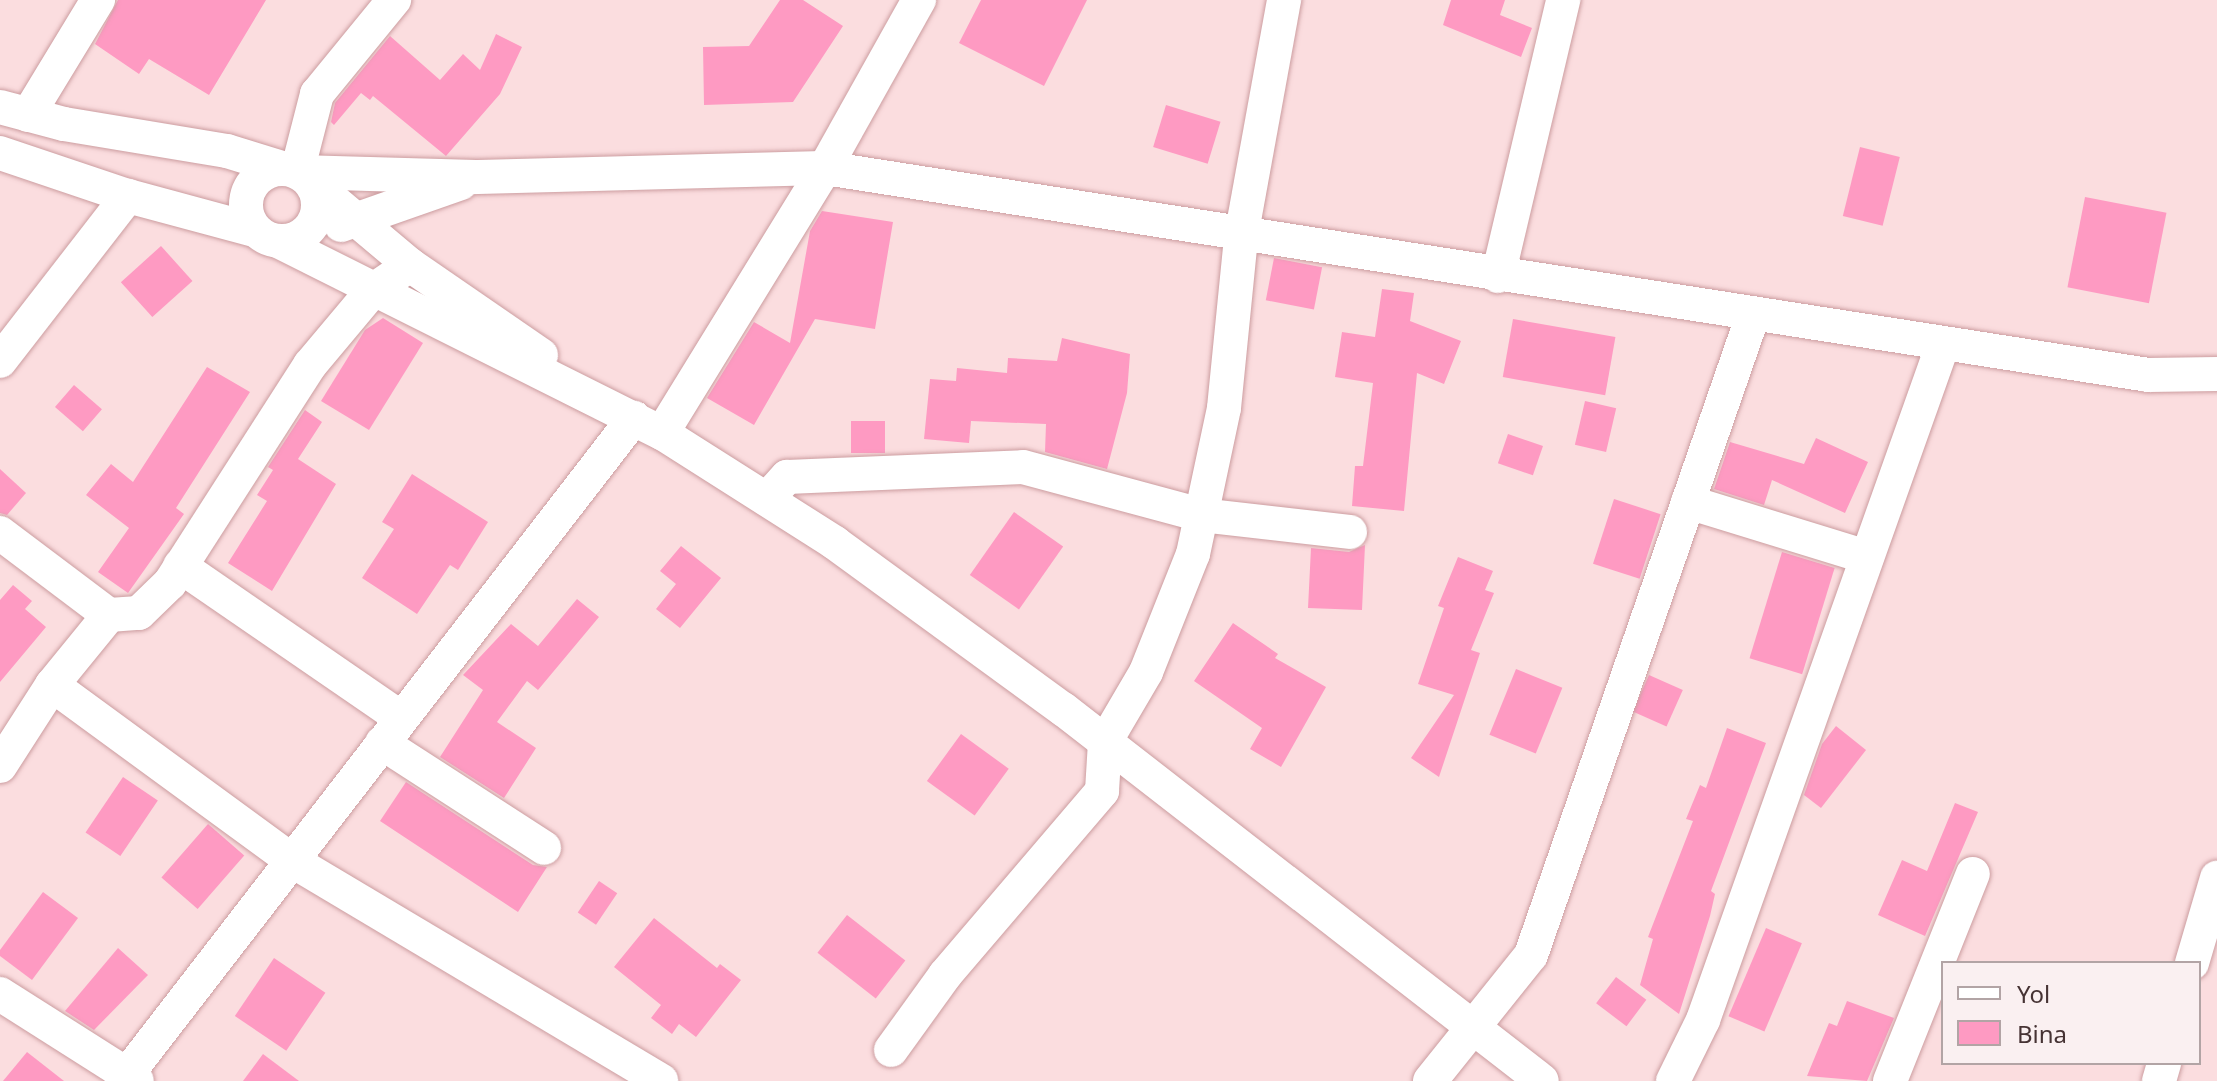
<!DOCTYPE html>
<style>
body{margin:0}
#map{position:relative;width:2217px;height:1081px;overflow:hidden;background:#fbdddf;font-family:"Noto Sans",sans-serif}
div>[style]{position:absolute}
[style*='--x']{left:calc(var(--x)*1px);top:calc(var(--y)*1px);width:calc(var(--w)*1px);rotate:calc(var(--a)*1deg)}
.building>*{inset:0;background:#fe9ac2;transform-origin:0 0}
.roads{filter:drop-shadow(0 0 2px #cc9da0) drop-shadow(0 0 2px #cc9da0)}
.minor>*{height:34px;margin:-17px;padding:0 17px;transform-origin:17px;border-radius:17px;background:#fff}
.minor>.ring{margin:-17px;padding:0;box-sizing:content-box;background:none;border:34px solid #fff;border-radius:50%}
span{translate:-50% -50%;white-space:nowrap;text-align:center;line-height:1.15;-webkit-text-stroke:6px #faf0f1;paint-order:stroke}
.legend{position:absolute;left:1941px;top:961px;width:260px;height:104px;box-sizing:border-box;background:#faf0f1;border:2px solid #b2a4a5;margin:0;padding:10px 14px;list-style:none;font-size:24px;color:#463334}
.legend li{display:flex;align-items:center;gap:16px;height:40px}
.legend b{width:40px;border:2px solid #b2a4a5}
</style>
<div id="map">
<div class="building">
<div style="clip-path:polygon(118px 0,266px 0,209px 95px,149px 59px,139px 74px,95px 44px)"></div>
<div style="clip-path:polygon(780px 0,803px 0,843px 26px,793px 102px,704px 105px,703px 47px,749px 46px)"></div>
<div style="clip-path:polygon(981px 0,1087px 0,1044px 86px,959px 43px)"></div>
<div style="clip-path:polygon(1451px 0,1505px 0,1500px 15px,1532px 28px,1521px 57px,1443px 25px)"></div>
<div style="clip-path:polygon(496px 34px,522px 47px,500px 94px,446px 156px,373px 96px,370px 100px,361px 93px,334px 125px,331px 122px,335px 103px,390px 36px,440px 80px,463px 54px,480px 70px)"></div>
<div style="left:1166px;top:105px;width:57px;height:44px;rotate:17deg"></div>
<div style="left:1860px;top:147px;width:41px;height:71px;rotate:14deg"></div>
<div style="left:2085px;top:197px;width:83px;height:92px;rotate:11deg"></div>
<div style="clip-path:polygon(822px 211px,893px 222px,875px 329px,815px 319px,754px 425px,707px 398px,754px 322px,790px 343px,810px 231px)"></div>
<div style="left:161px;top:246px;width:47px;height:54px;rotate:48deg"></div>
<div style="left:1274px;top:258px;width:49px;height:43px;rotate:11deg"></div>
<div style="clip-path:polygon(1382px 289px,1414px 293px,1410px 321px,1461px 341px,1444px 384px,1417px 373px,1404px 511px,1352px 506px,1355px 466px,1363px 466px,1373px 383px,1335px 377px,1342px 332px,1375px 337px)"></div>
<div style="clip-path:polygon(383px 318px,423px 343px,369px 430px,321px 401px,365px 330px)"></div>
<div style="left:1513px;top:319px;width:104px;height:59px;rotate:10deg"></div>
<div style="clip-path:polygon(1062px 338px,1130px 354px,1127px 393px,1107px 469px,1045px 452px,1046px 424px,971px 421px,969px 443px,924px 439px,930px 379px,956px 381px,957px 368px,1007px 373px,1008px 358px,1057px 361px)"></div>
<div style="clip-path:polygon(207px 367px,250px 392px,176px 508px,184px 514px,128px 593px,98px 572px,129px 528px,86px 495px,111px 464px,133px 482px)"></div>
<div style="left:74px;top:385px;width:37px;height:29px;rotate:41deg"></div>
<div style="left:1585px;top:401px;width:32px;height:45px;rotate:13deg"></div>
<div style="clip-path:polygon(305px 410px,322px 422px,298px 459px,336px 484px,272px 591px,228px 563px,267px 501px,257px 495px,273px 470px,268px 467px)"></div>
<div style="left:885px;top:421px;width:32px;height:34px;rotate:90deg"></div>
<div style="left:1508px;top:434px;width:37px;height:31px;rotate:19deg"></div>
<div style="clip-path:polygon(1816px 438px,1868px 462px,1845px 513px,1772px 480px,1764px 505px,1714px 489px,1730px 442px,1804px 464px)"></div>
<div style="clip-path:polygon(0 469px,26px 493px,7px 515px,0 513px)"></div>
<div style="clip-path:polygon(412px 474px,488px 522px,458px 570px,450px 565px,417px 614px,362px 578px,394px 529px,382px 522px)"></div>
<div style="left:1614px;top:499px;width:49px;height:68px;rotate:18deg"></div>
<div style="left:1014px;top:512px;width:60px;height:77px;rotate:35deg"></div>
<div style="clip-path:polygon(1365px 545px,1362px 610px,1308px 608px,1311px 548px,1349px 552px)"></div>
<div style="clip-path:polygon(681px 546px,721px 578px,680px 628px,656px 609px,676px 584px,660px 571px)"></div>
<div style="left:1782px;top:552px;width:55px;height:111px;rotate:17deg"></div>
<div style="clip-path:polygon(1458px 557px,1493px 571px,1485px 590px,1494px 593px,1471px 650px,1480px 653px,1439px 777px,1411px 758px,1454px 695px,1418px 684px,1444px 608px,1438px 606px)"></div>
<div style="clip-path:polygon(13px 585px,32px 601px,25px 609px,46px 627px,0 682px,0 600px)"></div>
<div style="clip-path:polygon(577px 599px,599px 617px,538px 690px,527px 681px,497px 722px,536px 748px,504px 798px,440px 757px,483px 690px,463px 675px,511px 624px,538px 646px)"></div>
<div style="clip-path:polygon(1233px 623px,1278px 654px,1275px 658px,1326px 687px,1281px 767px,1250px 749px,1262px 728px,1194px 681px)"></div>
<div style="left:1516px;top:669px;width:50px;height:71px;rotate:22deg"></div>
<div style="left:1649px;top:675px;width:37px;height:40px;rotate:24deg"></div>
<div style="clip-path:polygon(1836px 726px,1866px 750px,1821px 808px,1804px 795px,1822px 744px)"></div>
<div style="clip-path:polygon(1727px 728px,1766px 743px,1711px 891px,1715px 894px,1710px 916px,1679px 1014px,1640px 985px,1653px 939px,1648px 937px,1693px 821px,1686px 819px,1700px 785px,1706px 788px)"></div>
<div style="left:961px;top:734px;width:59px;height:58px;rotate:36deg"></div>
<div style="left:123px;top:777px;width:42px;height:67px;rotate:34deg"></div>
<div style="clip-path:polygon(406px 782px,533px 865px,547px 867px,518px 912px,380px 821px)"></div>
<div style="clip-path:polygon(1955px 803px,1978px 812px,1925px 936px,1878px 915px,1902px 860px,1927px 871px)"></div>
<div style="left:208px;top:824px;width:48px;height:71px;rotate:41deg"></div>
<div style="left:599px;top:881px;width:22px;height:38px;rotate:34deg"></div>
<div style="clip-path:polygon(43px 892px,78px 918px,32px 980px,0 956px,0 950px)"></div>
<div style="left:847px;top:915px;width:74px;height:48px;rotate:38deg"></div>
<div style="clip-path:polygon(654px 918px,717px 968px,720px 964px,741px 980px,696px 1037px,679px 1024px,672px 1034px,651px 1018px,661px 1005px,614px 967px)"></div>
<div style="left:1766px;top:928px;width:39px;height:96px;rotate:23deg"></div>
<div style="clip-path:polygon(118px 948px,148px 975px,94px 1030px,65px 1011px)"></div>
<div style="left:274px;top:958px;width:62px;height:70px;rotate:34deg"></div>
<div style="left:1616px;top:977px;width:38px;height:33px;rotate:37deg"></div>
<div style="clip-path:polygon(1847px 1001px,1894px 1018px,1867px 1081px,1807px 1076px,1829px 1023px,1837px 1026px)"></div>
<div style="clip-path:polygon(27px 1052px,64px 1081px,3px 1081px)"></div>
<div style="clip-path:polygon(263px 1054px,299px 1081px,243px 1081px)"></div>
</div>
<div class="roads">
<div class="minor">
<div style="--x:0;--y:107;--w:66;--a:14.9"></div>
<div style="--x:64;--y:124;--w:165;--a:9.4"></div>
<div style="--x:227;--y:151;--w:61;--a:17.2"></div>
<div style="--x:28;--y:115;--w:135;--a:-58.7"></div>
<div style="--x:0;--y:153;--w:135;--a:18.6"></div>
<div style="--x:128;--y:196;--w:131;--a:15.1"></div>
<div class="ring" style="left:246px;top:169px;width:38px;height:38px"></div>
<div style="--x:297;--y:172;--w:81;--a:-75.6"></div>
<div style="--x:317;--y:94;--w:122;--a:-50.7"></div>
<div style="--x:299;--y:172;--w:177;--a:1.6"></div>
<div style="--x:476;--y:177;--w:349;--a:-1.5"></div>
<div style="--x:825;--y:168;--w:1339;--a:8.89"></div>
<div style="--x:2148;--y:375;--w:69;--a:-0.8"></div>
<div style="--x:310;--y:181;--w:131;--a:40"></div>
<div style="--x:410;--y:265;--w:159;--a:34.5"></div>
<div style="--x:341;--y:225;--w:127;--a:-19.3"></div>
<div style="--x:280;--y:242;--w:427;--a:26.6"></div>
<div style="--x:662;--y:433;--w:205;--a:32.4"></div>
<div style="--x:835;--y:543;--w:282;--a:36.1"></div>
<div style="--x:1063;--y:709;--w:606;--a:37.83"></div>
<div style="--x:1498;--y:276;--w:284;--a:-76.7"></div>
<div style="--x:0;--y:361;--w:209;--a:-52.2"></div>
<div style="--x:662;--y:433;--w:311;--a:-58.4"></div>
<div style="--x:825;--y:168;--w:193;--a:-60.8"></div>
<div style="--x:767;--y:499;--w:30;--a:-48"></div>
<div style="--x:787;--y:477;--w:236;--a:-2.4"></div>
<div style="--x:1023;--y:467;--w:184;--a:15.1"></div>
<div style="--x:1201;--y:515;--w:150;--a:6.5"></div>
<div style="--x:1688;--y:502;--w:187;--a:17.1"></div>
<div style="--x:0;--y:533;--w:136;--a:37"></div>
<div style="--x:180;--y:566;--w:268;--a:34.5"></div>
<div style="--x:52;--y:685;--w:296;--a:36.2"></div>
<div style="--x:291;--y:860;--w:431;--a:30.8"></div>
<div style="--x:382;--y:743;--w:193;--a:32.9"></div>
<div style="--x:0;--y:766;--w:96;--a:-57.3"></div>
<div style="--x:52;--y:685;--w:90;--a:-50.8"></div>
<div style="--x:109;--y:615;--w:30;--a:-4"></div>
<div style="--x:139;--y:613;--w:43;--a:-44.1"></div>
<div style="--x:170;--y:583;--w:259;--a:-57.3"></div>
<div style="--x:310;--y:365;--w:97;--a:-50"></div>
<div style="--x:372;--y:291;--w:46;--a:-34.4"></div>
<div style="--x:2192;--y:963;--w:89;--a:-73.6"></div>
<div style="--x:0;--y:994;--w:162;--a:32.4"></div>
<div style="--x:891;--y:1050;--w:92;--a:-54.2"></div>
<div style="--x:945;--y:975;--w:242;--a:-49.5"></div>
<div style="--x:1102;--y:791;--w:49;--a:-86.5"></div>
<div style="--x:1105;--y:742;--w:81;--a:-59.6"></div>
<div style="--x:1146;--y:672;--w:127;--a:-68.3"></div>
<div style="--x:1193;--y:554;--w:149;--a:-78"></div>
<div style="--x:1224;--y:408;--w:172;--a:-84.3"></div>
<div style="--x:1241;--y:237;--w:241;--a:-79.7"></div>
<div style="--x:122;--y:1081;--w:838;--a:-52.32"></div>
<div style="--x:1430;--y:1081;--w:161;--a:-51.3"></div>
<div style="--x:1531;--y:955;--w:677;--a:-70.87"></div>
<div style="--x:1673;--y:1081;--w:68;--a:-63.8"></div>
<div style="--x:1703;--y:1020;--w:717;--a:-70.45"></div>
<div style="--x:1890;--y:1081;--w:223;--a:-68.2"></div>
<div style="--x:2159;--y:1081;--w:19;--a:-74"></div>
</div>
</div>
<ul class="legend">
<li><b style="height:10px;background:#fff"></b>Yol</li>
<li><b style="height:22px;background:#fe9ac2"></b>Bina</li>
</ul>
</div>
